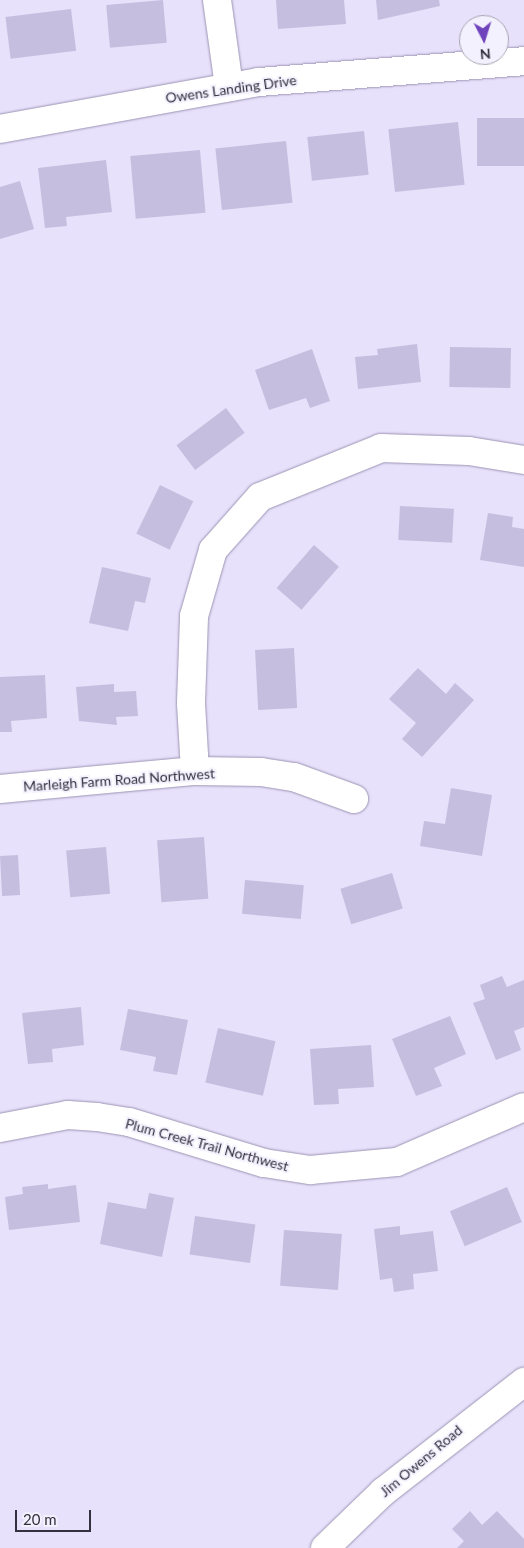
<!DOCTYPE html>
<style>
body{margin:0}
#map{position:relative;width:524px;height:1548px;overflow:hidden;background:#e7e1fb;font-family:Lato,sans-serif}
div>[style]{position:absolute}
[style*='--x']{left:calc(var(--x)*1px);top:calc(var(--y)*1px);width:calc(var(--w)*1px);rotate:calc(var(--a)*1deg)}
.building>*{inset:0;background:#c6bede;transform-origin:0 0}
.roads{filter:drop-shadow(0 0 1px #9c94b3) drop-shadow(0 0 1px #9c94b3)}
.minor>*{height:28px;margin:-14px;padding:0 14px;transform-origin:14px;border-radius:14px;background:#fff}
span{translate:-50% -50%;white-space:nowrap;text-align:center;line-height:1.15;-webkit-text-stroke:4px #f4f1fe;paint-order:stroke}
.street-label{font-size:14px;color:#34313e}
.north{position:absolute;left:459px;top:15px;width:50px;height:50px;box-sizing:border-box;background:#f4f1fe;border:1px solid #a7a4b1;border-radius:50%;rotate:175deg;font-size:14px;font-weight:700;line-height:20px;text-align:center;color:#34313e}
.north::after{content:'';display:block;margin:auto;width:18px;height:22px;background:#6f43bb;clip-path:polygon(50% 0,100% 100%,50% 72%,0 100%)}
.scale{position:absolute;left:15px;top:1510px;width:76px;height:22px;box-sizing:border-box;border:2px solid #34313e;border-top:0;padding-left:6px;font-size:15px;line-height:18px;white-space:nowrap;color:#34313e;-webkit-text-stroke:4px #f4f1fe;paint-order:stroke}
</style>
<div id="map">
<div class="building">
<div style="left:163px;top:0;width:43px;height:57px;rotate:85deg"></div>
<div style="clip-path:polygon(276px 0,344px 0,346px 24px,278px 29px)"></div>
<div style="clip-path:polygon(376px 0,439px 0,440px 6px,378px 20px)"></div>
<div style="left:71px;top:9px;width:42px;height:66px;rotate:83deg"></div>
<div style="left:524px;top:118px;width:48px;height:47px;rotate:90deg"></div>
<div style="left:458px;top:122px;width:63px;height:70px;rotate:84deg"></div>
<div style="left:364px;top:131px;width:44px;height:57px;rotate:84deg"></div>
<div style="left:286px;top:141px;width:62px;height:71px;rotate:84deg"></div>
<div style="left:200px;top:150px;width:63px;height:70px;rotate:85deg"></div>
<div style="clip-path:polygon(106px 160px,112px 212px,66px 217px,67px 226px,45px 228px,38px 168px)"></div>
<div style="clip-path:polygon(20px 181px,34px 229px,0 239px,0 187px)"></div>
<div style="clip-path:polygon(417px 344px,421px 382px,358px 389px,355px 357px,378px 355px,377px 349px)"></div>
<div style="left:450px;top:347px;width:61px;height:40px;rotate:1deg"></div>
<div style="clip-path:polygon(312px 349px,330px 401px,310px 408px,306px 398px,269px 410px,255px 370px)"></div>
<div style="left:226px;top:408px;width:31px;height:62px;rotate:53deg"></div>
<div style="left:160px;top:485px;width:37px;height:54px;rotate:26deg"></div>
<div style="left:400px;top:506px;width:54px;height:34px;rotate:3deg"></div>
<div style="clip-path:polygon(488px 513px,513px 517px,512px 527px,524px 529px,524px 567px,480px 560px)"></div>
<div style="left:314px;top:545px;width:33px;height:57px;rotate:41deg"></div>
<div style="clip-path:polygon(102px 567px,151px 578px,145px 603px,135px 601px,128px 631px,89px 623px)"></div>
<div style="left:294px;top:648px;width:60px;height:39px;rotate:87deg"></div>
<div style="clip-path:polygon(418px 668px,446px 694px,455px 683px,474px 700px,422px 757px,402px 739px,416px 723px,389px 699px)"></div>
<div style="clip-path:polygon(45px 675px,47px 718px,11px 721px,12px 732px,0 732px,0 677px)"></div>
<div style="clip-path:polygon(114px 684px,114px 692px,136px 691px,138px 716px,116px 717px,117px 725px,79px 721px,76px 687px)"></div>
<div style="clip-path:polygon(451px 788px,492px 795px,482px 856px,420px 846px,424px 821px,445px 824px)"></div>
<div style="left:204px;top:837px;width:62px;height:47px;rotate:86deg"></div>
<div style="left:106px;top:847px;width:47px;height:40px;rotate:85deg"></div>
<div style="left:18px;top:855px;width:40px;height:18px;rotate:87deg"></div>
<div style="left:392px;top:873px;width:37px;height:54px;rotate:73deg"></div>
<div style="left:245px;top:880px;width:59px;height:34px;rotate:5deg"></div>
<div style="clip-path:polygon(502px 976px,507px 987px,524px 980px,524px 1027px,514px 1031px,521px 1050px,496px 1060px,473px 1003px,485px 999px,480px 985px)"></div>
<div style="clip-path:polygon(81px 1007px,84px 1045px,52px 1049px,53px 1062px,28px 1064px,22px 1013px)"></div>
<div style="clip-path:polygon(128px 1009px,188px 1020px,177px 1075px,153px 1071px,156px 1057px,120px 1050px)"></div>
<div style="clip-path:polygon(450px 1016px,466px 1054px,434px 1068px,442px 1086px,416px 1096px,392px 1039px)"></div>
<div style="left:218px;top:1028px;width:59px;height:56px;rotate:13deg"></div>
<div style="clip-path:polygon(371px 1045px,374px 1087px,338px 1089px,339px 1104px,314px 1105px,310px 1049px)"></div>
<div style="clip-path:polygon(48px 1184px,48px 1189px,76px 1185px,80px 1222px,9px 1230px,5px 1197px,23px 1194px,22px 1187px)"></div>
<div style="left:507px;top:1187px;width:38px;height:62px;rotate:67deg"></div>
<div style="clip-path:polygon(149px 1193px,174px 1198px,162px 1257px,100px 1244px,108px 1202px,146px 1209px)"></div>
<div style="left:195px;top:1216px;width:61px;height:39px;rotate:8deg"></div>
<div style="clip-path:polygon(400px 1226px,400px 1235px,433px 1231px,438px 1271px,413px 1274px,414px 1289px,394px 1292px,392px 1278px,380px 1280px,374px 1229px)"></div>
<div style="left:284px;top:1230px;width:58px;height:56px;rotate:4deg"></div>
<div style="clip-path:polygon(470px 1511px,482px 1525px,497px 1511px,524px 1539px,524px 1548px,457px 1548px,464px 1541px,452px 1529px)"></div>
</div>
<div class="roads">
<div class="minor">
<div style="--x:217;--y:0;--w:88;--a:82.1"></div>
<div style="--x:0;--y:129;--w:263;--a:-10.3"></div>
<div style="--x:259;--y:82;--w:266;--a:-4.5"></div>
<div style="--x:195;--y:771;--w:68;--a:-93.4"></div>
<div style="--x:191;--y:703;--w:87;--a:-88"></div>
<div style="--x:194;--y:616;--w:69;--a:-73.9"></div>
<div style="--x:213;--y:550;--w:71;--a:-48.4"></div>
<div style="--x:260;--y:497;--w:131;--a:-22"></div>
<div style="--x:381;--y:448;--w:88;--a:2"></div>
<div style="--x:469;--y:451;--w:56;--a:9.3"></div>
<div style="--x:0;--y:789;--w:196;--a:-5.3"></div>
<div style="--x:195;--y:771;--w:66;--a:0.9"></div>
<div style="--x:261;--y:772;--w:33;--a:9"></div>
<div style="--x:294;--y:777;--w:64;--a:20.1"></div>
<div style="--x:0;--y:1128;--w:69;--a:-10.8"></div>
<div style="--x:68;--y:1115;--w:29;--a:4"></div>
<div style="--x:97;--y:1117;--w:32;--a:9"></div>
<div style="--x:129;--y:1122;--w:141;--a:16.9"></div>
<div style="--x:264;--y:1163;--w:47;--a:8.7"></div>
<div style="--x:310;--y:1170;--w:87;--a:-5.3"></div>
<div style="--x:397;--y:1162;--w:138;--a:-23.4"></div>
<div style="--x:325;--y:1548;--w:81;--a:-44"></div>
<div style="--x:383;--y:1492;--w:179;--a:-38"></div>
</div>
</div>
<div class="street-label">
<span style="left:231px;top:89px;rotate:-8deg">Owens Landing Drive</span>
<span style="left:119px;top:780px;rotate:-4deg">Marleigh Farm Road Northwest</span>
<span style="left:207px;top:1145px;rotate:15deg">Plum Creek Trail Northwest</span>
<span style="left:421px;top:1461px;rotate:-40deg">Jim Owens Road</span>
</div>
<div class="north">N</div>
<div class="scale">20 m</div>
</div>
